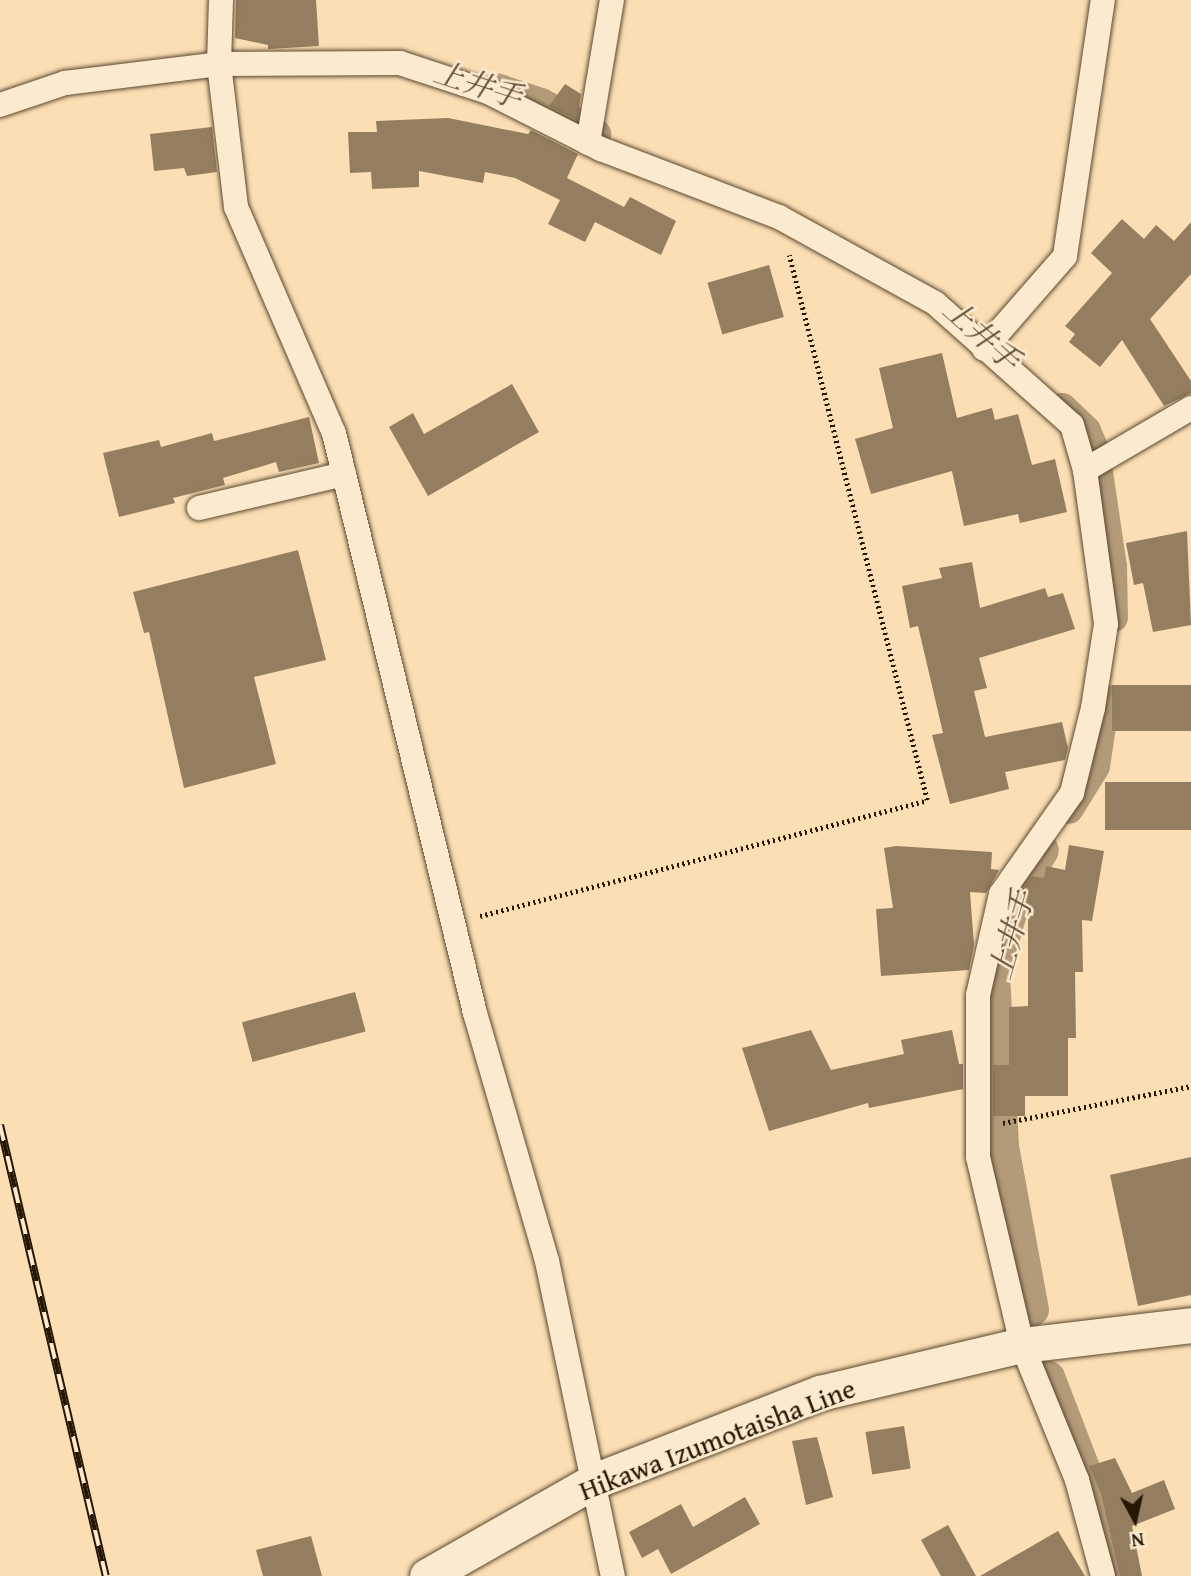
<!DOCTYPE html>
<meta charset="utf-8">
<style>
body{margin:0}
#map{position:relative;width:1191px;height:1576px;overflow:hidden;background:#fbdeb3;font-family:"Gentium Book Plus","Noto Serif JP",serif}
div>[style]{position:absolute}
[style*='--x']{left:calc(var(--x)*1px);top:calc(var(--y)*1px);width:calc(var(--w)*1px);rotate:calc(var(--a)*1deg)}
.canal>*{height:32px;margin:-16px;padding:0 16px;transform-origin:16px;border-radius:16px;background:#b39a78}
.building>*{inset:0;background:#957e5f;transform-origin:0 0}
.path>*{height:4.5px;margin-top:-2.25px;transform-origin:0;background:repeating-linear-gradient(90deg,#261604 0 2px,transparent 0 5.5px)}
.roads{filter:drop-shadow(0 0 2px #5b4830) drop-shadow(0 0 2px #5b4830)}
.street>*{height:24px;margin:-12px;padding:0 12px;transform-origin:12px;border-radius:12px;background:#fceace}
.secondary>*{height:35px;margin:-17.5px;padding:0 17.5px;transform-origin:17.5px;border-radius:17.5px;background:#fceace}
.rail>*{height:8px;margin-top:-4px;transform-origin:0;background:repeating-linear-gradient(90deg,#fceace 0 16px,#261604 0 32px);box-sizing:border-box;border-block:2px solid #261604}
span{translate:-50% -50%;white-space:nowrap;text-align:center;line-height:1.15;-webkit-text-stroke:5px #fceace;paint-order:stroke}
.street-label{font-size:28px;color:#261604}
.water-label{font-size:30px;color:#5e4b32;font-style:italic}
.north{position:absolute;left:1100px;top:1485px;width:70px;height:70px;-webkit-text-stroke:5px #fceace;paint-order:stroke;rotate:172deg;font-size:19px;font-weight:700;line-height:28px;text-align:center;color:#261604}
.north::after{content:'';display:block;margin:auto;width:24px;height:32px;background:#261604;clip-path:polygon(50% 0,100% 100%,50% 72%,0 100%)}
</style>
<div id="map">
<div class="canal">
<div style="--x:496;--y:89;--w:47;--a:18.4"></div>
<div style="--x:541;--y:104;--w:62;--a:29.1"></div>
<div style="--x:1062;--y:409;--w:32;--a:44"></div>
<div style="--x:1085;--y:431;--w:23;--a:67"></div>
<div style="--x:1094;--y:452;--w:116;--a:81.6"></div>
<div style="--x:1111;--y:567;--w:50;--a:88.9"></div>
<div style="--x:1068;--y:808;--w:49;--a:-58.2"></div>
<div style="--x:1094;--y:766;--w:67;--a:-81.4"></div>
<div style="--x:1033;--y:1310;--w:167;--a:-100.4"></div>
<div style="--x:1003;--y:1146;--w:173;--a:-93"></div>
<div style="--x:994;--y:973;--w:81;--a:-74.2"></div>
<div style="--x:1016;--y:895;--w:52;--a:-59"></div>
<div style="--x:1049;--y:1377;--w:129;--a:69"></div>
<div style="--x:1095;--y:1497;--w:81;--a:75.8"></div>
</div>
<div class="building">
<div style="clip-path:polygon(236px 0,316px 0,319px 46px,268px 49px,268px 45px,235px 38px)"></div>
<div style="clip-path:polygon(565px 84px,581px 94px,577px 120px,549px 106px)"></div>
<div style="clip-path:polygon(448px 118px,528px 134px,531px 130px,578px 154px,567px 178px,624px 207px,630px 197px,676px 221px,661px 255px,595px 222px,585px 242px,548px 224px,560px 200px,515px 178px,485px 172px,483px 183px,419px 171px,419px 187px,372px 189px,371px 172px,350px 173px,348px 132px,377px 132px,376px 121px)"></div>
<div style="clip-path:polygon(212px 127px,217px 172px,187px 176px,184px 168px,154px 171px,150px 134px)"></div>
<div style="clip-path:polygon(1122px 219px,1144px 239px,1156px 225px,1174px 241px,1191px 222px,1191px 274px,1150px 319px,1191px 381px,1191px 393px,1164px 406px,1122px 340px,1100px 367px,1069px 342px,1075px 334px,1065px 326px,1112px 273px,1091px 253px)"></div>
<div style="left:769px;top:265px;width:54px;height:64px;rotate:74deg"></div>
<div style="clip-path:polygon(942px 353px,957px 418px,992px 408px,995px 420px,1018px 414px,1032px 465px,1055px 459px,1067px 512px,1020px 523px,1018px 514px,964px 526px,952px 471px,871px 494px,855px 439px,893px 428px,879px 368px)"></div>
<div style="clip-path:polygon(512px 384px,539px 432px,428px 496px,389px 427px,413px 413px,424px 434px)"></div>
<div style="clip-path:polygon(309px 417px,319px 463px,279px 472px,276px 462px,223px 478px,225px 485px,173px 498px,175px 503px,119px 517px,103px 453px,159px 440px,161px 447px,212px 433px,214px 441px)"></div>
<div style="clip-path:polygon(1187px 531px,1191px 625px,1153px 632px,1143px 583px,1134px 585px,1126px 543px)"></div>
<div style="clip-path:polygon(298px 550px,326px 660px,254px 677px,276px 764px,184px 788px,149px 632px,144px 633px,133px 592px)"></div>
<div style="clip-path:polygon(972px 562px,980px 608px,1045px 588px,1048px 597px,1063px 593px,1075px 629px,979px 658px,987px 688px,974px 691px,985px 737px,1062px 722px,1068px 748px,1065px 760px,1005px 772px,1009px 789px,950px 804px,932px 735px,943px 733px,918px 626px,910px 628px,902px 586px,942px 578px,939px 568px)"></div>
<div style="left:1191px;top:685px;width:46px;height:79px;rotate:90deg"></div>
<div style="left:1191px;top:782px;width:48px;height:86px;rotate:90deg"></div>
<div style="clip-path:polygon(1069px 845px,1104px 851px,1092px 921px,1082px 920px,1083px 972px,1075px 972px,1076px 1038px,1068px 1038px,1068px 1096px,1025px 1096px,1025px 1116px,993px 1116px,993px 1065px,1009px 1065px,1009px 1007px,1028px 1006px,1028px 910px,1022px 909px,1024px 896px,1018px 895px,1032px 876px,1044px 878px,1046px 866px,1065px 870px)"></div>
<div style="clip-path:polygon(896px 846px,992px 852px,991px 869px,999px 870px,986px 893px,970px 892px,974px 945px,969px 970px,881px 976px,876px 909px,893px 908px,884px 848px)"></div>
<div style="left:355px;top:992px;width:41px;height:117px;rotate:75deg"></div>
<div style="clip-path:polygon(811px 1030px,831px 1070px,904px 1054px,901px 1040px,952px 1030px,959px 1064px,963px 1064px,963px 1089px,869px 1108px,868px 1103px,769px 1131px,742px 1048px)"></div>
<div style="clip-path:polygon(1191px 1157px,1191px 1295px,1138px 1306px,1110px 1175px)"></div>
<div style="left:904px;top:1426px;width:43px;height:39px;rotate:81deg"></div>
<div style="clip-path:polygon(817px 1437px,833px 1497px,806px 1505px,792px 1441px)"></div>
<div style="clip-path:polygon(1115px 1458px,1132px 1493px,1164px 1480px,1175px 1509px,1132px 1526px,1142px 1576px,1120px 1576px,1101px 1493px,1089px 1466px)"></div>
<div style="clip-path:polygon(745px 1497px,760px 1524px,671px 1574px,658px 1549px,642px 1558px,629px 1532px,681px 1504px,693px 1527px)"></div>
<div style="clip-path:polygon(948px 1525px,976px 1576px,941px 1576px,921px 1540px)"></div>
<div style="clip-path:polygon(1058px 1531px,1085px 1576px,980px 1576px)"></div>
<div style="clip-path:polygon(311px 1536px,322px 1576px,263px 1576px,256px 1550px)"></div>
</div>
<div class="path">
<div style="--x:480;--y:916;--w:462;--a:-14.5"></div>
<div style="--x:927;--y:800;--w:562;--a:-104.21"></div>
<div style="--x:1003;--y:1123;--w:192;--a:-11.1"></div>
</div>
<div class="roads">
<div class="street">
<div style="--x:221;--y:0;--w:64;--a:91.8"></div>
<div style="--x:219;--y:64;--w:144;--a:83.2"></div>
<div style="--x:236;--y:207;--w:246;--a:66.6"></div>
<div style="--x:334;--y:433;--w:597;--a:76.34"></div>
<div style="--x:475;--y:1013;--w:258;--a:73.8"></div>
<div style="--x:547;--y:1261;--w:322;--a:78.2"></div>
<div style="--x:0;--y:105;--w:69;--a:-18.7"></div>
<div style="--x:65;--y:83;--w:155;--a:-7"></div>
<div style="--x:219;--y:64;--w:181;--a:-0.3"></div>
<div style="--x:400;--y:63;--w:93;--a:18.2"></div>
<div style="--x:488;--y:92;--w:127;--a:26.8"></div>
<div style="--x:601;--y:149;--w:191;--a:20.9"></div>
<div style="--x:779;--y:217;--w:178;--a:28.9"></div>
<div style="--x:935;--y:303;--w:183;--a:41.7"></div>
<div style="--x:1072;--y:425;--w:47;--a:73.9"></div>
<div style="--x:1085;--y:470;--w:155;--a:82.2"></div>
<div style="--x:1106;--y:624;--w:85;--a:98.8"></div>
<div style="--x:1093;--y:708;--w:88;--a:103.9"></div>
<div style="--x:1072;--y:793;--w:123;--a:125.1"></div>
<div style="--x:1001;--y:894;--w:104;--a:102.8"></div>
<div style="--x:978;--y:995;--w:162;--a:90"></div>
<div style="--x:978;--y:1157;--w:193;--a:76.8"></div>
<div style="--x:1022;--y:1345;--w:146;--a:67.8"></div>
<div style="--x:1077;--y:1480;--w:99;--a:74.8"></div>
<div style="--x:588;--y:143;--w:145;--a:-80.5"></div>
<div style="--x:984;--y:349;--w:123;--a:-48.9"></div>
<div style="--x:1065;--y:256;--w:259;--a:-81.6"></div>
<div style="--x:1085;--y:470;--w:123;--a:-30.3"></div>
<div style="--x:199;--y:508;--w:149;--a:-13.2"></div>
</div>
<div class="secondary">
<div style="--x:427;--y:1576;--w:192;--a:-29.6"></div>
<div style="--x:594;--y:1481;--w:243;--a:-21.3"></div>
<div style="--x:820;--y:1393;--w:208;--a:-13.4"></div>
<div style="--x:1022;--y:1345;--w:170;--a:-6.7"></div>
</div>
</div>
<div class="rail">
<div style="--x:0;--y:1125;--w:463;--a:76.8"></div>
</div>
<div class="street-label">
<span style="left:717px;top:1439px;rotate:-21deg">Hikawa Izumotaisha Line</span>
</div>
<div class="water-label">
<span style="left:478px;top:84px;rotate:18deg">上井手</span>
<span style="left:982px;top:334px;rotate:42deg">上井手</span>
<span style="left:1011px;top:935px;rotate:-74deg">上井手</span>
</div>
<div class="north">N</div>
</div>
